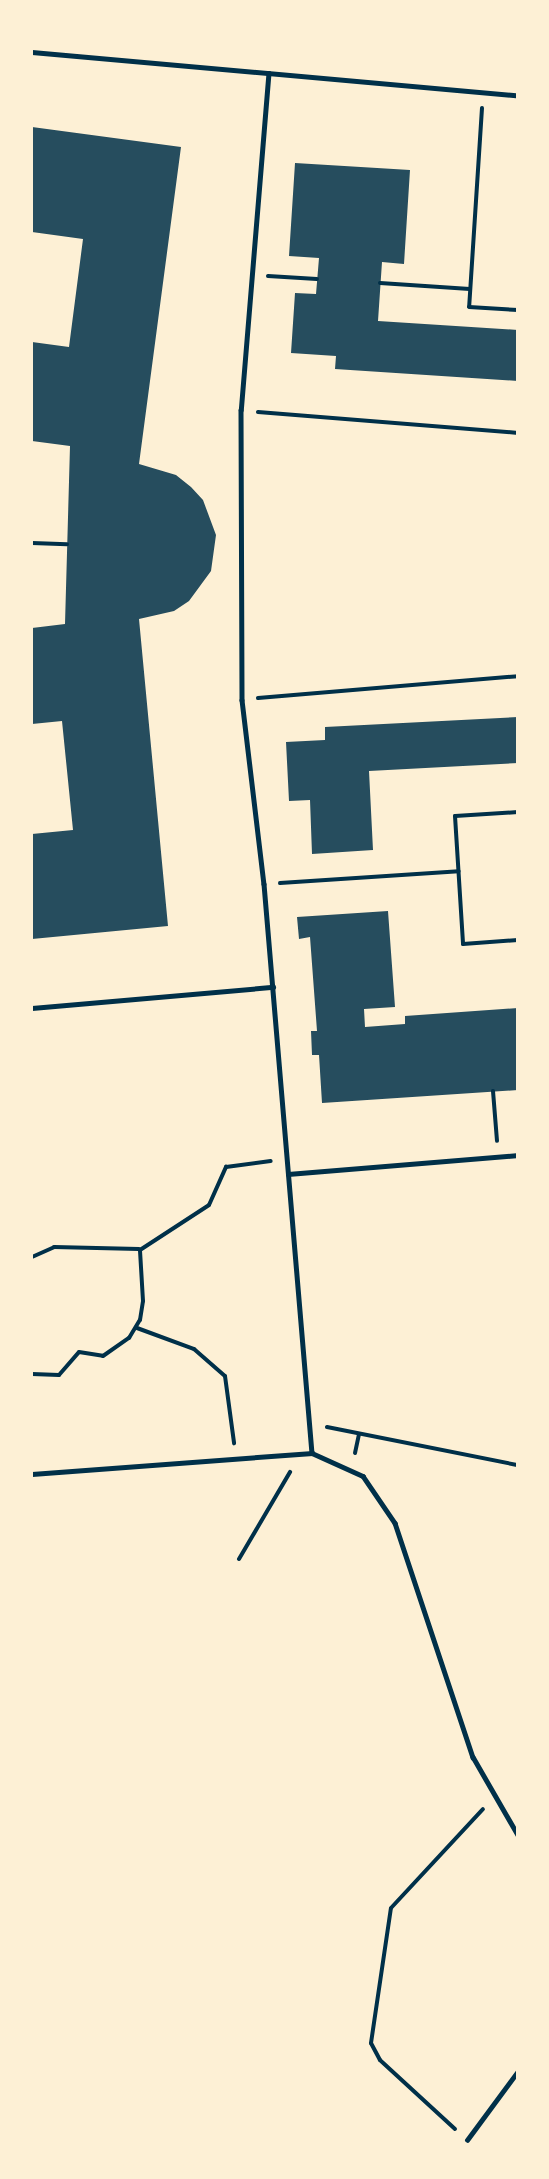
<!DOCTYPE html>
<style>
body{margin:0}
#map{position:relative;width:549px;height:2179px;overflow:hidden;background:#fdf0d5;font-family:Quicksand,sans-serif}
div>[style]{position:absolute}
[style*='--x']{left:calc(var(--x)*1px);top:calc(var(--y)*1px);width:calc(var(--w)*1px);rotate:calc(var(--a)*1deg)}
.building>*{inset:0;background:#264d5e}
.path>*{height:4px;margin:-2px;padding:0 2px;transform-origin:2px;border-radius:2px;background:#003049}
.service>*{height:4.5px;margin:-2.25px;padding:0 2.25px;transform-origin:2.25px;border-radius:2.25px;background:#003049}
span{translate:-50% -50%;white-space:nowrap;text-align:center;line-height:1.15;-webkit-text-stroke:6px #fdf0d5;paint-order:stroke}
.frame{position:absolute;inset:0;border:33px solid #fdf0d5;pointer-events:none}
</style>
<div id="map">
<div class="building">
<div style="clip-path:polygon(32px 127px,181px 147px,139px 464px,176px 475px,191px 487px,203px 500px,216px 535px,211px 571px,189px 601px,174px 611px,139px 619px,168px 926px,32px 939px,32px 834px,73px 830px,62px 721px,32px 724px,32px 628px,65px 624px,70px 446px,32px 441px,32px 342px,69px 347px,83px 239px,32px 232px)"></div>
<div style="clip-path:polygon(295px 163px,410px 170px,404px 264px,382px 262px,378px 321px,518px 330px,518px 381px,335px 369px,336px 356px,291px 353px,295px 293px,316px 294px,319px 258px,289px 256px)"></div>
<div style="clip-path:polygon(518px 717px,518px 763px,369px 771px,373px 850px,312px 854px,310px 800px,289px 801px,286px 742px,325px 740px,325px 727px)"></div>
<div style="clip-path:polygon(388px 911px,395px 1007px,364px 1009px,365px 1027px,405px 1024px,405px 1016px,518px 1008px,518px 1090px,322px 1103px,319px 1055px,312px 1055px,311px 1031px,317px 1031px,310px 937px,299px 939px,297px 917px)"></div>
</div>
<div class="path">
<div style="--x:482;--y:108;--w:199;--a:93.7"></div>
<div style="--x:469;--y:307;--w:49;--a:3.5"></div>
<div style="--x:268;--y:276;--w:49;--a:3.5"></div>
<div style="--x:380;--y:283;--w:90;--a:3.8"></div>
<div style="--x:258;--y:412;--w:261;--a:4.6"></div>
<div style="--x:32;--y:543;--w:35;--a:2"></div>
<div style="--x:258;--y:698;--w:261;--a:-4.8"></div>
<div style="--x:518;--y:812;--w:63;--a:176.4"></div>
<div style="--x:455;--y:816;--w:128;--a:86.4"></div>
<div style="--x:463;--y:944;--w:55;--a:-4.2"></div>
<div style="--x:280;--y:883;--w:179;--a:-3.8"></div>
<div style="--x:493;--y:1091;--w:50;--a:85.4"></div>
<div style="--x:32;--y:1257;--w:24;--a:-24"></div>
<div style="--x:54;--y:1247;--w:85;--a:1.3"></div>
<div style="--x:137;--y:1328;--w:61;--a:20.2"></div>
<div style="--x:194;--y:1349;--w:41;--a:41.1"></div>
<div style="--x:225;--y:1376;--w:68;--a:82.3"></div>
<div style="--x:32;--y:1374;--w:27;--a:2"></div>
<div style="--x:59;--y:1375;--w:30;--a:-49"></div>
<div style="--x:79;--y:1352;--w:24;--a:9"></div>
<div style="--x:103;--y:1356;--w:32;--a:-35"></div>
<div style="--x:129;--y:1338;--w:21;--a:-59"></div>
<div style="--x:140;--y:1320;--w:19;--a:-81"></div>
<div style="--x:143;--y:1301;--w:51;--a:-93.4"></div>
<div style="--x:140;--y:1250;--w:82;--a:-33.1"></div>
<div style="--x:209;--y:1205;--w:42;--a:-65.9"></div>
<div style="--x:226;--y:1167;--w:45;--a:-7.6"></div>
<div style="--x:327;--y:1427;--w:195;--a:11.3"></div>
<div style="--x:355;--y:1453;--w:19;--a:-78"></div>
<div style="--x:239;--y:1559;--w:101;--a:-59.6"></div>
<div style="--x:455;--y:2129;--w:102;--a:-137.4"></div>
<div style="--x:380;--y:2060;--w:19;--a:-118"></div>
<div style="--x:371;--y:2043;--w:136;--a:-81.6"></div>
<div style="--x:391;--y:1908;--w:135;--a:-47.1"></div>
</div>
<div class="service">
<div style="--x:32;--y:52;--w:488;--a:5.1"></div>
<div style="--x:269;--y:73;--w:338;--a:94.7"></div>
<div style="--x:241;--y:410;--w:290;--a:89.8"></div>
<div style="--x:242;--y:700;--w:185;--a:83.2"></div>
<div style="--x:264;--y:884;--w:571;--a:85.18"></div>
<div style="--x:32;--y:1008;--w:242;--a:-5"></div>
<div style="--x:288;--y:1174;--w:231;--a:-4.7"></div>
<div style="--x:32;--y:1474;--w:281;--a:-4.3"></div>
<div style="--x:312;--y:1453;--w:56;--a:24.3"></div>
<div style="--x:363;--y:1476;--w:57;--a:55.8"></div>
<div style="--x:395;--y:1523;--w:247;--a:71.6"></div>
<div style="--x:473;--y:1757;--w:90;--a:60"></div>
<div style="--x:467;--y:2140;--w:86;--a:-53.5"></div>
</div>
<div class="frame"></div>
</div>
